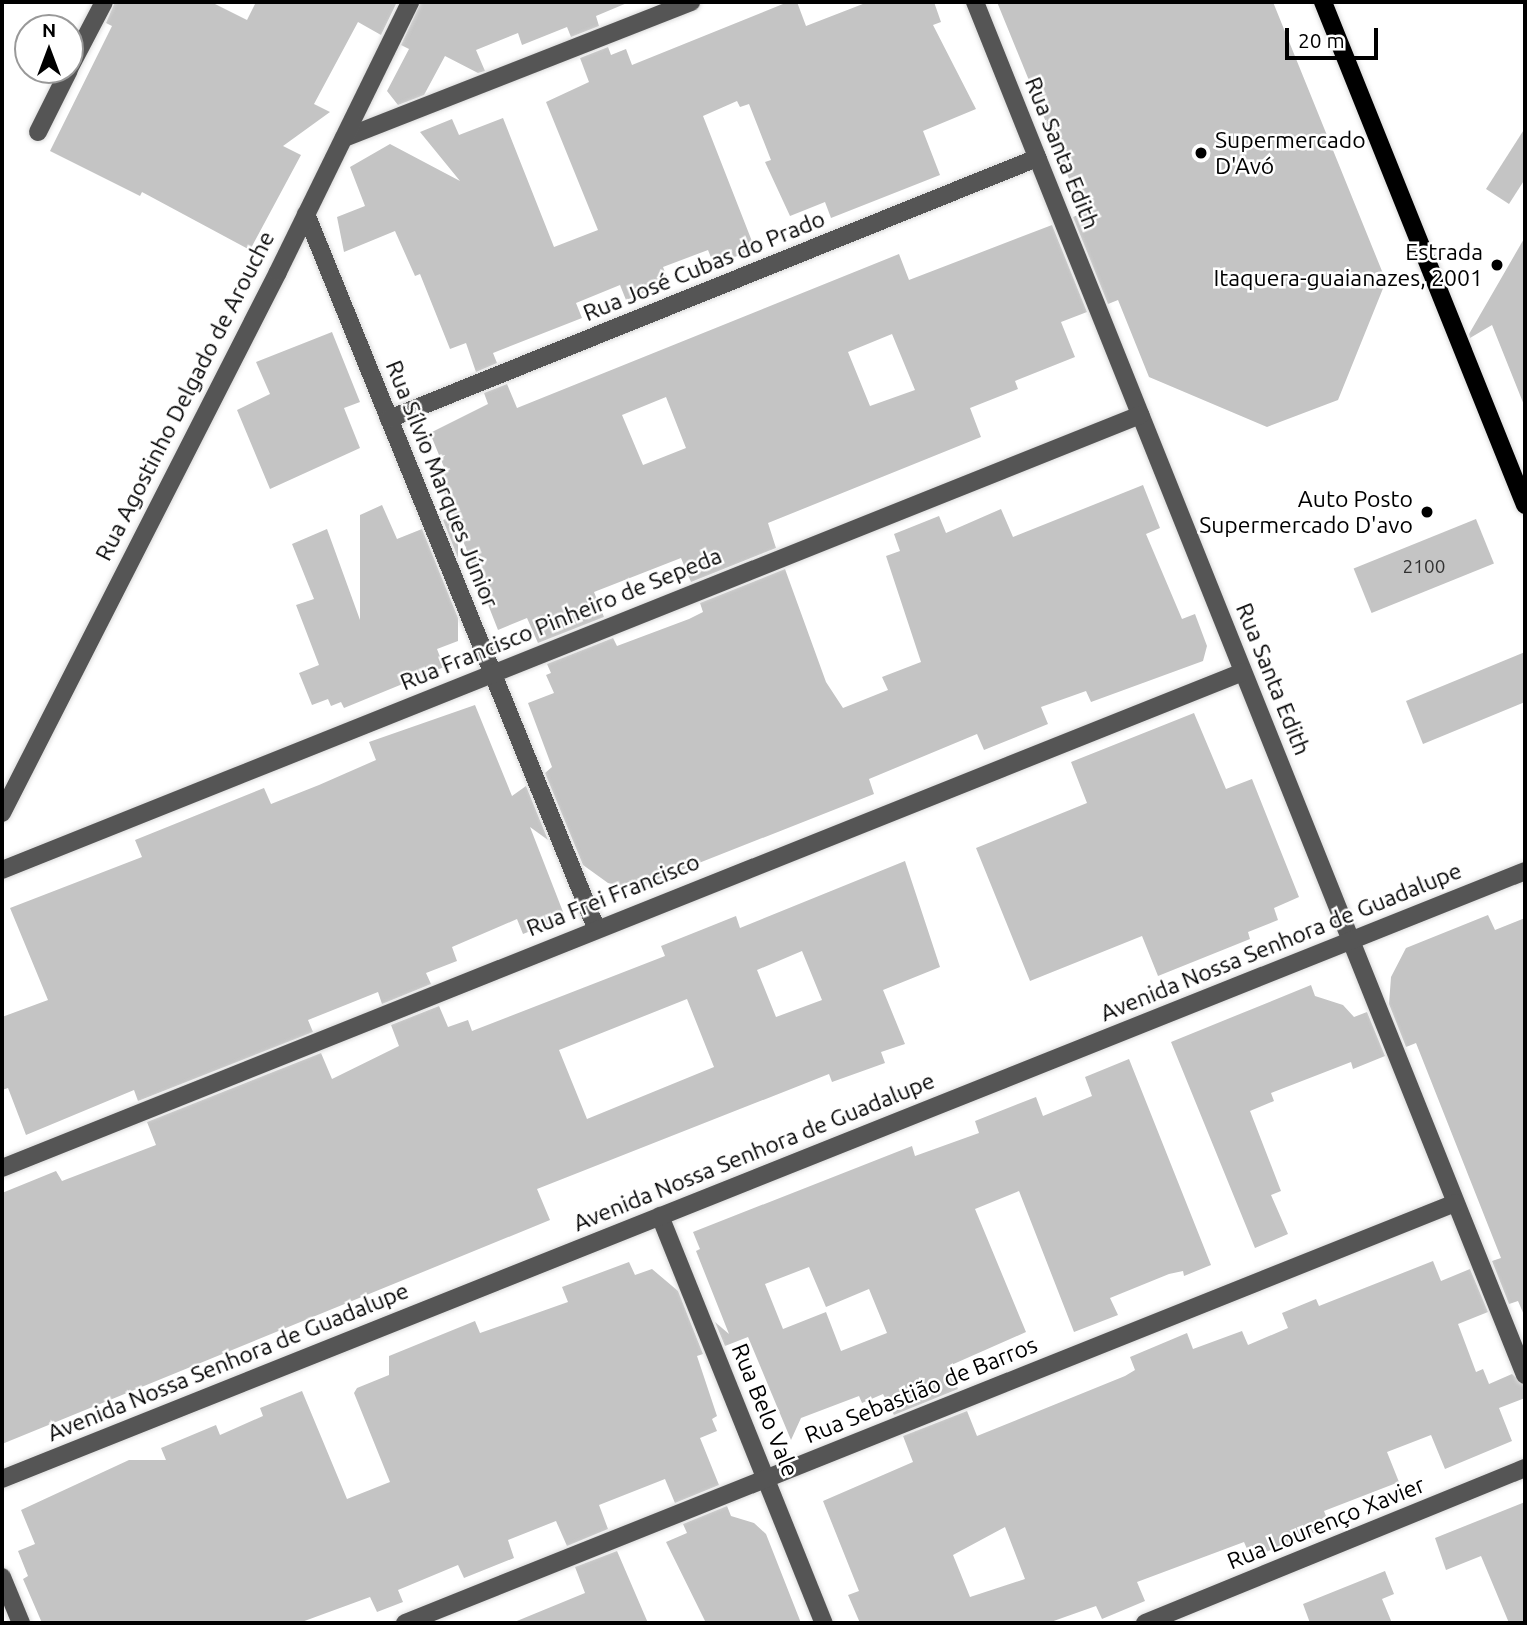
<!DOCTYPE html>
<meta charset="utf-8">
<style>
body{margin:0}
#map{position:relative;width:1527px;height:1625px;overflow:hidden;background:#fff;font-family:Ubuntu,sans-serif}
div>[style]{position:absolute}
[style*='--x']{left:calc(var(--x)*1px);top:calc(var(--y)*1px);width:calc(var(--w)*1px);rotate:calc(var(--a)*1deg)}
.building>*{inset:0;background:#c4c4c4;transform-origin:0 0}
.roads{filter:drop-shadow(0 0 2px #dbdbdb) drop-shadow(0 0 2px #dbdbdb)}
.minor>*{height:18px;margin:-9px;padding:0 9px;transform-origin:9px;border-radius:9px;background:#555}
.major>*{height:18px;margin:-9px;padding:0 9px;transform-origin:9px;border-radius:9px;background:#000}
.dots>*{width:19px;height:19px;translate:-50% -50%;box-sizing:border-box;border:4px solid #fff;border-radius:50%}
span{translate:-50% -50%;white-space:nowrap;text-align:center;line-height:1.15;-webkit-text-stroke:5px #fff;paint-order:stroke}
.number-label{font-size:19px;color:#313131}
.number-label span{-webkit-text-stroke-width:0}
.poi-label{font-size:23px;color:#000}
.left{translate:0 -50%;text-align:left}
.right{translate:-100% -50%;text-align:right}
.street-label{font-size:23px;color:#000}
.frame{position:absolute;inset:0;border:4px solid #000;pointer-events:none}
.north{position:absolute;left:14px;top:14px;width:70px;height:70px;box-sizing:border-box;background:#fff;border:2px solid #999;border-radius:50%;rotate:0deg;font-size:19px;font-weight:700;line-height:28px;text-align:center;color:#000}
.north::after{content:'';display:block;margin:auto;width:24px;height:32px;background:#000;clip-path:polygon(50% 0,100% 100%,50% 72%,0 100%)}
.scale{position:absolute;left:1285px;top:28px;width:93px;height:32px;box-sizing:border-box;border:4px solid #000;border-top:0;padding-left:9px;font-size:21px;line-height:24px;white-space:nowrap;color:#000;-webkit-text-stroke:5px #fff;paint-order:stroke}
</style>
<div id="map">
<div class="building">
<div style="clip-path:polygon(115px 2px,211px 2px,247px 20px,256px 2px,397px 2px,381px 35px,358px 22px,314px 104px,330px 112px,283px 146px,301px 155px,250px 250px,142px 192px,140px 196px,50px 151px,112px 26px,106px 23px)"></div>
<div style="clip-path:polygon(421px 2px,626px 2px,627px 3px,596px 16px,599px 26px,571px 37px,567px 27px,522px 45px,518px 33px,476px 50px,485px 71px,478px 73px,445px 56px,424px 95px,398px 105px,387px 91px,409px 49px,401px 45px)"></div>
<div style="clip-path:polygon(788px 2px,797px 2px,806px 26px,868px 2px,934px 2px,941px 22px,933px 25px,976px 109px,923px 131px,940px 175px,831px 218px,825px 202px,790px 216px,765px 162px,771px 160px,749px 104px,740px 107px,737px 101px,703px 116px,755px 249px,714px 265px,708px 250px,663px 267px,669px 283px,626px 300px,620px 285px,576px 303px,582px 318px,493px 353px,497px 363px,476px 372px,466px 343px,450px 349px,420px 274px,415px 276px,395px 231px,344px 252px,337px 217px,365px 206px,350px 167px,390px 144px,460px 181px,420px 132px,452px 119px,459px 135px,503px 118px,554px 247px,598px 230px,546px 102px,589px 82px,580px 58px,608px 47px,611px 55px,626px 49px,632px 65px)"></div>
<div style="clip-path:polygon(997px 2px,1273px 2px,1386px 281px,1338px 400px,1267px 427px,1149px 377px,1118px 300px,1108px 304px,1073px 217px,1083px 213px)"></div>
<div style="clip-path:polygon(1525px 128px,1525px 179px,1509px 204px,1486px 189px)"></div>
<div style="clip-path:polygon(evenodd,1052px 225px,1087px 312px,1061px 322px,1075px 357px,1015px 381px,1018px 389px,970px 408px,981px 437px,768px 523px,776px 548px,691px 582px,681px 558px,594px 592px,604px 617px,538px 643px,527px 618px,498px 630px,458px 528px,458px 558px,443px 520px,453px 516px,437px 475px,446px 472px,430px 433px,488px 404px,484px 393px,507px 384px,517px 408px,899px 254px,909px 280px,1052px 225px,892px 334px,915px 390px,870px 406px,848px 352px,892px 334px,1052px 225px,666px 397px,686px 448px,643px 465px,622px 415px,666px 397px)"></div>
<div style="clip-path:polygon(1525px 237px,1525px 404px,1524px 405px,1492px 325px,1470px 338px,1469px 334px)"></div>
<div style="clip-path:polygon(332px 332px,360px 402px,344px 408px,360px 448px,270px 489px,237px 410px,270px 394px,256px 362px)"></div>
<div style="clip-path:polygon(1143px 485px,1160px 528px,1146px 534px,1182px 619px,1195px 614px,1207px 646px,1203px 661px,1091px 702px,1086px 691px,1041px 707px,1048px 724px,984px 750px,977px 734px,869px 779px,874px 794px,633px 889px,608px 883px,583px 865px,545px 773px,552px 767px,528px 703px,554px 693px,546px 675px,551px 673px,547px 664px,613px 638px,617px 646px,689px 619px,703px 612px,700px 603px,785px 569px,826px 682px,843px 708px,888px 690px,882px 677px,921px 662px,886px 556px,900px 551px,894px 534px,939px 516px,946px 533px,1001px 509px,1013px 537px)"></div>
<div style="clip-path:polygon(382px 505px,397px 539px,422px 529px,458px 618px,458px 641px,437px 649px,444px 667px,344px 708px,341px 702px,331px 706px,328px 699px,312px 705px,299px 673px,319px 665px,296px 605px,314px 599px,292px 544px,327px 529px,360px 620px,360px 515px)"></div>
<div style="left:1476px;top:519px;width:48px;height:132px;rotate:68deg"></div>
<div style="clip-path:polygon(1525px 652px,1525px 702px,1423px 744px,1406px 701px)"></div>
<div style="clip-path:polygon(475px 705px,512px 796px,526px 786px,548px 840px,530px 827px,565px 917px,523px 934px,517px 919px,452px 947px,457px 961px,426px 973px,431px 984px,382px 1004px,378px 992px,308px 1020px,313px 1032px,138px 1101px,134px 1090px,26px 1135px,8px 1088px,2px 1090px,2px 1017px,48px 1000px,10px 908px,142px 857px,135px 840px,264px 788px,271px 804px,319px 785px,376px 760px,369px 742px)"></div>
<div style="clip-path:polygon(1194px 713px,1226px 789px,1252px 779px,1299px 897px,1274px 908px,1278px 920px,1248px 932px,1250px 939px,1158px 976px,1142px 936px,1030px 981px,976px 848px,1087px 803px,1071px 762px)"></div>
<div style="clip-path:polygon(evenodd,905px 861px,940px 967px,883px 990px,905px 1044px,881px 1052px,885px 1063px,832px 1082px,829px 1074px,537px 1189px,550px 1220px,2px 1444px,2px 1193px,56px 1171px,62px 1181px,156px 1145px,147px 1122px,321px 1053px,332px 1079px,399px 1046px,391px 1025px,439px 1006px,448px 1027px,468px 1020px,472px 1031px,665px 956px,661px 946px,736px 916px,740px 928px,905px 861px,802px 951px,822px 1000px,776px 1017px,757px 970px,802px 951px,905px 861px,687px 999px,714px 1067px,587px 1119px,559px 1050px,687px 999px)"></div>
<div style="clip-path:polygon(1488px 915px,1495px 930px,1525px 918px,1524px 1315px,1518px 1301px,1509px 1304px,1492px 1261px,1501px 1258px,1416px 1043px,1406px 1047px,1389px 1004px,1391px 977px,1406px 948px)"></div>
<div style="clip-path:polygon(1311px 985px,1315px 996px,1343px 1005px,1354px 1017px,1367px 1012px,1385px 1056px,1353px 1069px,1351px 1062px,1271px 1093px,1274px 1101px,1250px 1111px,1281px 1191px,1271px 1195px,1288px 1234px,1255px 1248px,1171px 1042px)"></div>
<div style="clip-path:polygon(evenodd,1129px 1059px,1211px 1265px,1184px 1276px,1183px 1271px,1169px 1274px,1110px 1298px,1118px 1315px,1074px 1332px,1019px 1191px,975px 1209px,1026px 1332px,949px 1366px,958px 1389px,894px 1415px,883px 1394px,862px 1403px,859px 1396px,801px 1418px,791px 1440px,748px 1337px,725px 1346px,715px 1322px,729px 1334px,696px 1251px,700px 1249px,693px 1232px,912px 1146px,915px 1156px,979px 1133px,975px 1121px,1036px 1097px,1043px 1116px,1092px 1096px,1085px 1077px,1129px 1059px,809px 1267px,826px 1307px,869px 1289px,887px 1333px,841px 1351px,826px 1312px,783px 1329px,765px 1284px,809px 1267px)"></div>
<div style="clip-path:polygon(evenodd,1433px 1261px,1441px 1281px,1470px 1269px,1488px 1312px,1458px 1324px,1476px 1372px,1483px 1369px,1489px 1384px,1512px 1374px,1525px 1386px,1525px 1398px,1499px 1408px,1512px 1441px,1445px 1469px,1431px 1435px,1387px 1452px,1399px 1482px,1324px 1511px,1330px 1526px,1251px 1558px,1244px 1542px,1137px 1582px,1145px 1601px,1102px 1619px,1096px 1606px,1048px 1623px,860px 1623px,848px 1595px,859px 1591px,823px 1501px,913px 1462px,903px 1436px,967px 1411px,977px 1436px,1125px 1376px,1135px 1370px,1130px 1357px,1187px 1333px,1193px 1349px,1242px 1331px,1248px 1345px,1288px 1328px,1282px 1313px,1316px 1299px,1319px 1306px,1433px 1261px,1005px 1527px,1025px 1579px,970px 1597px,953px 1555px,1005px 1527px)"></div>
<div style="clip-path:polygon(629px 1262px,635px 1275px,652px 1269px,678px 1291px,703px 1354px,697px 1356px,717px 1416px,712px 1419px,717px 1431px,700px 1438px,719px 1485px,675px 1503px,665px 1479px,599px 1505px,608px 1529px,567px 1546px,556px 1521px,508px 1540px,514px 1558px,464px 1578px,458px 1565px,398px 1590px,403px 1602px,377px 1612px,370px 1597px,299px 1623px,42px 1623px,23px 1579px,28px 1576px,18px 1551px,35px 1544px,21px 1510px,129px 1460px,166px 1460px,161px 1448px,216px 1425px,220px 1435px,263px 1416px,260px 1408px,302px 1391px,347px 1499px,390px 1482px,354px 1393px,357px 1388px,389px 1375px,389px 1356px,475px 1321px,480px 1333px,568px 1302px,562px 1287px)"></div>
<div style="clip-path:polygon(1525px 1502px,1525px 1623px,1509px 1623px,1481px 1556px,1446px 1570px,1435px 1538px)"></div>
<div style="clip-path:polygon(727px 1506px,731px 1516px,754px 1523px,766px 1534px,801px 1623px,706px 1623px,666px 1542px,687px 1533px,683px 1524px)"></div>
<div style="clip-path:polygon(617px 1551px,648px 1623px,512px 1623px,585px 1593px,575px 1567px)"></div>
<div style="clip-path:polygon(1385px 1571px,1394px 1594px,1382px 1599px,1392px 1623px,1310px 1623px,1303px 1604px)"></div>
</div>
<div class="roads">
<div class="minor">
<div style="--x:975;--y:2;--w:1479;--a:68.17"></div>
<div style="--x:70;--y:67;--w:73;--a:-62.4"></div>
<div style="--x:38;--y:132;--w:69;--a:-63.4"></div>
<div style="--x:344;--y:138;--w:373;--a:-21.4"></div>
<div style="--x:306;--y:214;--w:771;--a:67.89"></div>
<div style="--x:389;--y:419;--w:699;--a:-21.94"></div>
<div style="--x:2;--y:813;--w:607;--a:-62.97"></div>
<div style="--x:278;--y:272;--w:301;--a:-63.9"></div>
<div style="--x:2;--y:870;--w:1226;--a:-21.79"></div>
<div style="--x:2;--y:1168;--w:1336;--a:-21.79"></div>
<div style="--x:660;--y:1216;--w:439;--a:68.1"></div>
<div style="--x:2;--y:1479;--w:1640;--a:-21.76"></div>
<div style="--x:2;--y:1577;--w:50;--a:67.6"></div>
<div style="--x:405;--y:1623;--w:1131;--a:-21.8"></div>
<div style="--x:1145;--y:1623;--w:410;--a:-22.2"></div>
</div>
<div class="major">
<div style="--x:1323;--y:2;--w:542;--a:68.12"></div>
</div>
</div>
<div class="dots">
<div style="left:1201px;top:153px;background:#000"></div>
<div style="left:1497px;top:265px;background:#000"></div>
<div style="left:1427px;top:512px;background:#000"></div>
</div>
<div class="number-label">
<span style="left:1424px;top:567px">2100</span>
</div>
<div class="poi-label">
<span class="left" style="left:1215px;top:153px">Supermercado<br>D'Avó</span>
<span class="right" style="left:1483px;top:265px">Estrada<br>Itaquera-guaianazes, 2001</span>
<span class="right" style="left:1413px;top:512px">Auto Posto<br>Supermercado D'avo</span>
</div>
<div class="street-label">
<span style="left:1062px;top:153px;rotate:68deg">Rua Santa Edith</span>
<span style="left:704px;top:266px;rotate:-22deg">Rua José Cubas do Prado</span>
<span style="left:185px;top:396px;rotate:-63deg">Rua Agostinho Delgado de Arouche</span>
<span style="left:442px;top:484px;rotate:68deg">Rua Sílvio Marques Júnior</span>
<span style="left:561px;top:619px;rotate:-22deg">Rua Francisco Pinheiro de Sepeda</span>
<span style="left:1273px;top:679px;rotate:68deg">Rua Santa Edith</span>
<span style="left:613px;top:895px;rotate:-22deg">Rua Frei Francisco</span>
<span style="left:1281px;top:942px;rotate:-22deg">Avenida Nossa Senhora de Guadalupe</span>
<span style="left:754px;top:1152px;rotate:-22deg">Avenida Nossa Senhora de Guadalupe</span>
<span style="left:228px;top:1362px;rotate:-22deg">Avenida Nossa Senhora de Guadalupe</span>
<span style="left:921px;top:1390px;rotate:-22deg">Rua Sebastião de Barros</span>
<span style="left:765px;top:1410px;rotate:68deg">Rua Belo Vale</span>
<span style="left:1326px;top:1523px;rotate:-22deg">Rua Lourenço Xavier</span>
</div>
<div class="frame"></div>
<div class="north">N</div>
<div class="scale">20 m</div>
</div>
